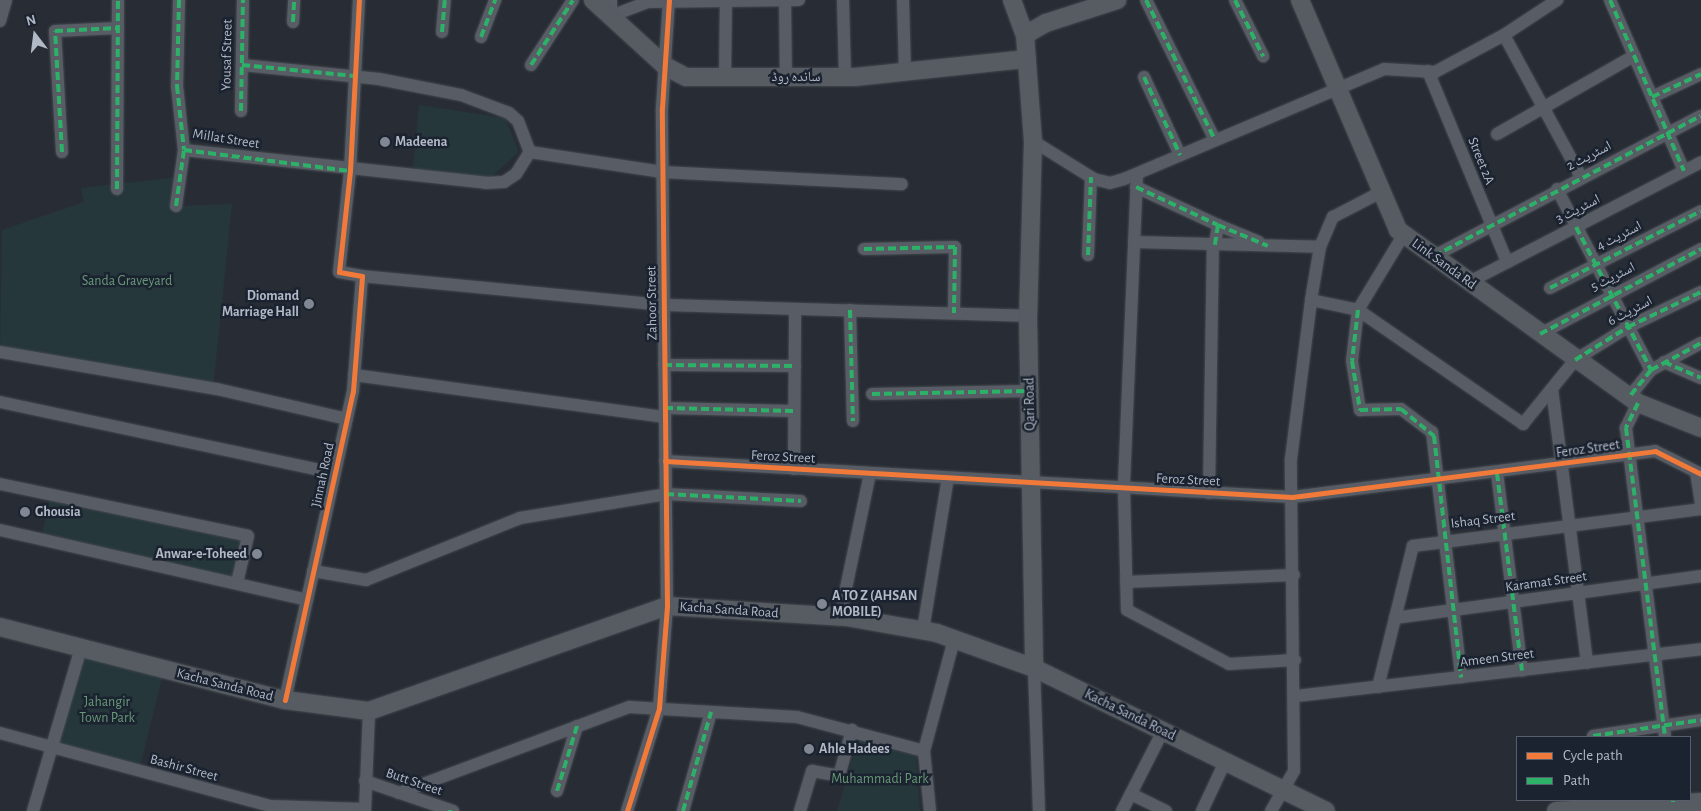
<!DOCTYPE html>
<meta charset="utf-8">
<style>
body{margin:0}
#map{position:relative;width:1701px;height:811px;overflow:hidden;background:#282d35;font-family:"Alegreya Sans","Noto Naskh Arabic",sans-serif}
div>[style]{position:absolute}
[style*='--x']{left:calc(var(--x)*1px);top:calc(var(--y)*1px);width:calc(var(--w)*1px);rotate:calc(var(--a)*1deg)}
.green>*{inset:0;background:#25373b;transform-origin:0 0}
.roads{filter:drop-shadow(0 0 1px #44484e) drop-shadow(0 0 1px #44484e)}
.street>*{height:12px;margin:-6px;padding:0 6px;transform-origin:6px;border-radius:6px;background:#585c64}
.secondary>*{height:18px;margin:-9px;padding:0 9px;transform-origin:9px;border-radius:9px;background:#575b62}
.quiet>*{height:4px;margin-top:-2px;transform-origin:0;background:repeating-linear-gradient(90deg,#2db169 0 8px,transparent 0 12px)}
.cycleway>*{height:5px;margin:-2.5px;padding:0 2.5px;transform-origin:2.5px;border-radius:2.5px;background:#f17a3a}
.dots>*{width:14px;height:14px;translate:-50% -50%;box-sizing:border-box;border:2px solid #1b2330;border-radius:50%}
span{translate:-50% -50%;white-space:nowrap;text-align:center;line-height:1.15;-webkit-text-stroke:5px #1b2330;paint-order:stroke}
.street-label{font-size:14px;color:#b1b9c7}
.poi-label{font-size:14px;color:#b1b9c7;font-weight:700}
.left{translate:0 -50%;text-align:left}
.right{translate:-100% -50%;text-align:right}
.park-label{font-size:14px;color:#689876}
.legend{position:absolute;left:1516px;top:736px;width:175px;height:65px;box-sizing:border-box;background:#1b2330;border:1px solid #575f6c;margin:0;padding:6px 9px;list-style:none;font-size:15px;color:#b1b9c7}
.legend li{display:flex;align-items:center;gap:10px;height:25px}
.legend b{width:25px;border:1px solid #575f6c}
.north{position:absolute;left:10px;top:10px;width:50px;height:50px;-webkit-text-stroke:4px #1b2330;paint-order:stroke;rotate:345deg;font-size:14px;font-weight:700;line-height:20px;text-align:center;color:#b1b9c7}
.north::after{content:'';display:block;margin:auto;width:18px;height:22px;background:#b1b9c7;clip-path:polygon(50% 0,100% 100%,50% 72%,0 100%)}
</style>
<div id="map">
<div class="green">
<div style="clip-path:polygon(419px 105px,505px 118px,519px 152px,491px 177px,413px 170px)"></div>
<div style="clip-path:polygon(180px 177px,176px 206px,232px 204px,213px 389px,0 352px,2px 230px,84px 202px,81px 188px)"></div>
<div style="left:51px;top:493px;width:202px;height:47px;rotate:12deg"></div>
<div style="left:81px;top:648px;width:86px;height:102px;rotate:14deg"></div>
<div style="clip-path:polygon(858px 740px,916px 756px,920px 811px,837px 811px)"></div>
</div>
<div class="roads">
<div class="street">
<div style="--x:179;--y:0;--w:86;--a:91.3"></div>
<div style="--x:177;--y:86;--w:64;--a:83.8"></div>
<div style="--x:184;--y:150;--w:304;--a:6.2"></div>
<div style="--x:486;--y:183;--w:18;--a:-3"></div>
<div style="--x:504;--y:182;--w:14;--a:-34"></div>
<div style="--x:516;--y:174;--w:26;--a:-58"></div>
<div style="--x:611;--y:0;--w:16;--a:90"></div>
<div style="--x:611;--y:16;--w:39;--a:-21"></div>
<div style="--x:647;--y:2;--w:152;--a:-0.8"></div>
<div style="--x:785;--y:0;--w:77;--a:89.3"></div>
<div style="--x:843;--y:0;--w:77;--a:88.5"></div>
<div style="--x:903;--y:0;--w:72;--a:88.4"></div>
<div style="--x:1146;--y:0;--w:156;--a:63.8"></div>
<div style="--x:1235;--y:0;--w:63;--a:63.4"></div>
<div style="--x:1610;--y:0;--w:186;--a:66.6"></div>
<div style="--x:0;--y:21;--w:22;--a:-74"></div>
<div style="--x:293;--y:22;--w:22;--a:-87"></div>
<div style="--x:442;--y:32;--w:32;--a:-85"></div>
<div style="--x:1504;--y:35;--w:162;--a:61.5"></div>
<div style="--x:481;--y:37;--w:40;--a:-69"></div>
<div style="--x:242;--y:65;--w:138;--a:5.8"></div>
<div style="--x:379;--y:79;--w:84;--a:11"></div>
<div style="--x:461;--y:95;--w:51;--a:20.6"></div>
<div style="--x:509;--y:113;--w:12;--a:42"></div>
<div style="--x:518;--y:121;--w:33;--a:69"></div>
<div style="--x:530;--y:152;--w:134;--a:8.6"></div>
<div style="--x:662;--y:172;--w:240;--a:2.9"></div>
<div style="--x:531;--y:65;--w:77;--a:-57.1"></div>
<div style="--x:1428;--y:71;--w:207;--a:67.5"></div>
<div style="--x:725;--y:77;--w:77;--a:-89.3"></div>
<div style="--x:1144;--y:77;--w:86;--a:65.2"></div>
<div style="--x:1652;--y:97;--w:54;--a:-25.1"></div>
<div style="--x:241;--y:111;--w:111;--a:-89"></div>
<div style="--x:1497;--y:134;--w:158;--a:-29.7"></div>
<div style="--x:1033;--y:141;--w:72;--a:31.9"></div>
<div style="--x:1094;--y:179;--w:16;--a:14"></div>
<div style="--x:1110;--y:183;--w:15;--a:-16"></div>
<div style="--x:1124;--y:179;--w:282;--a:-22.9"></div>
<div style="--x:1384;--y:69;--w:51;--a:3.4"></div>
<div style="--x:1435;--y:72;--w:78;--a:-28.2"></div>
<div style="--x:1504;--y:35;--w:64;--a:-33.4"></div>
<div style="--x:62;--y:152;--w:121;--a:-93.3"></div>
<div style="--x:55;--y:31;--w:63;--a:-2.7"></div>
<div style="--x:1137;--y:174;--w:314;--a:92.4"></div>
<div style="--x:1124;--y:488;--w:122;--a:88.6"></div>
<div style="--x:1127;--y:610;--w:115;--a:27.9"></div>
<div style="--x:1229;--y:664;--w:66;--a:-3.5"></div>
<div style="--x:1136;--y:187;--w:90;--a:24.9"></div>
<div style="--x:1218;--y:225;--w:20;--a:99"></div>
<div style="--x:117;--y:189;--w:189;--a:-89.7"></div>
<div style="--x:1557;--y:189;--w:204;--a:62.6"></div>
<div style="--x:1651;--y:370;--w:35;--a:129"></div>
<div style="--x:176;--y:206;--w:57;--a:-81.9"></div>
<div style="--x:1218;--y:225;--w:44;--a:22.5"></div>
<div style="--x:1404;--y:234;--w:89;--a:121.2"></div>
<div style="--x:1358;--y:310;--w:201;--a:34.6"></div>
<div style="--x:1523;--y:424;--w:82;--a:-50.9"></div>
<div style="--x:1575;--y:360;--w:62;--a:-31.9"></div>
<div style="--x:1628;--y:327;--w:81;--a:-25.6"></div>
<div style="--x:1134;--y:242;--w:186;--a:1.5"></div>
<div style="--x:864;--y:249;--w:91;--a:-1.3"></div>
<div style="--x:955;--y:247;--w:66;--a:90.9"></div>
<div style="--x:1088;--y:255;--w:78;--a:-87.8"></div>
<div style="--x:1434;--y:256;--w:301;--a:-27.7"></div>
<div style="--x:362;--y:276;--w:303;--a:5.5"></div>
<div style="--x:664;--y:305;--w:364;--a:1.7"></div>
<div style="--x:1469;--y:282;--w:261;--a:-27.3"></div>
<div style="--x:1550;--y:288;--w:169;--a:-27"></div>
<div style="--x:1311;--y:300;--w:48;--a:12"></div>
<div style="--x:1358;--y:310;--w:51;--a:96.7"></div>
<div style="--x:1352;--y:361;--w:50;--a:80.7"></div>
<div style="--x:1360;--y:410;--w:41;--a:-1.4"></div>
<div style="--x:1401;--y:409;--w:39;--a:37"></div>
<div style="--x:1432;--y:432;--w:247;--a:83.2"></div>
<div style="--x:850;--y:310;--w:111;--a:88.5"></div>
<div style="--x:1540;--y:334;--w:182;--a:-27.8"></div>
<div style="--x:0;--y:352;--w:220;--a:9.7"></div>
<div style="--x:217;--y:389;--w:133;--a:13"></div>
<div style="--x:1664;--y:362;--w:40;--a:23.4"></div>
<div style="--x:664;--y:365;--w:131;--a:0.4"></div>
<div style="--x:1651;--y:370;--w:57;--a:-28.4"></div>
<div style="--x:354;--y:375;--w:314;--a:7.7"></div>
<div style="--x:1552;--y:389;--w:276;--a:82.7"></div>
<div style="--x:872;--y:394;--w:157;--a:-1.1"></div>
<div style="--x:0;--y:402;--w:342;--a:12"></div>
<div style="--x:1638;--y:403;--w:28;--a:116"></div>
<div style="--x:1626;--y:428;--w:311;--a:82.8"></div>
<div style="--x:665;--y:408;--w:129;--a:1.3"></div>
<div style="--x:665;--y:461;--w:628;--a:3.29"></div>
<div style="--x:1292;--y:497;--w:366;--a:-7.2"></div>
<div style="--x:1655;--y:451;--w:51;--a:26.6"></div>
<div style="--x:794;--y:469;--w:160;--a:-89.6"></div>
<div style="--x:1696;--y:472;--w:33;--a:81"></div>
<div style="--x:1497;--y:473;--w:199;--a:82.8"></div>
<div style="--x:0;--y:484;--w:253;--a:11.8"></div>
<div style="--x:248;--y:536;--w:48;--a:103.2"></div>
<div style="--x:1209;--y:493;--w:248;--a:-89.1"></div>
<div style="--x:0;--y:530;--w:315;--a:12.8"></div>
<div style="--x:313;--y:571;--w:54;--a:9.6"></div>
<div style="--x:366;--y:580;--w:166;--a:-21.9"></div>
<div style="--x:520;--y:518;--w:148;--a:-9.3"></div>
<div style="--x:666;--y:494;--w:135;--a:3"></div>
<div style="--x:1126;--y:582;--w:168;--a:-2.4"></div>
<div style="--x:840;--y:617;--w:147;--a:-78.2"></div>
<div style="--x:1395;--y:618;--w:309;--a:-7.8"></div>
<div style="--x:923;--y:630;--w:154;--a:-80.7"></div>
<div style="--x:1034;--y:668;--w:143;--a:88"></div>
<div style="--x:1378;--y:687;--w:145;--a:-76.1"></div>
<div style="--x:1413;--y:546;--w:290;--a:-7.3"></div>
<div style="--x:1296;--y:696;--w:408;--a:-6.6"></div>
<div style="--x:285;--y:700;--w:316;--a:-77.6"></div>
<div style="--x:353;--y:391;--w:115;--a:-85.5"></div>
<div style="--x:362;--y:276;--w:23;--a:-170"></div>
<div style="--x:339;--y:272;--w:102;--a:-83.8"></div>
<div style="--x:350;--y:171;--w:171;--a:-87"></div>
<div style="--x:0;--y:733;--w:280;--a:15.1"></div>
<div style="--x:270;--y:806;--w:95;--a:1.8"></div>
<div style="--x:1593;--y:736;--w:109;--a:-8.4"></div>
<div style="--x:365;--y:781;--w:93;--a:18.8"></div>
<div style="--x:557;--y:791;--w:68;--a:-72.9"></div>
<div style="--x:399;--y:793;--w:246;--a:-20.5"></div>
<div style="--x:629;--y:707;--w:168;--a:3.4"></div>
<div style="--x:797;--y:717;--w:131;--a:15"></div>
<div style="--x:1131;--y:794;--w:39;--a:26"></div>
<div style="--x:33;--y:811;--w:170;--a:-73.6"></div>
<div style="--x:365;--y:811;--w:100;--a:-87.7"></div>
<div style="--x:627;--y:811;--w:108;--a:-72.7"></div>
<div style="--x:659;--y:708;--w:102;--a:-85.5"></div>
<div style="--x:667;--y:606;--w:498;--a:-90.6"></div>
<div style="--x:662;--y:108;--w:108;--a:-86.3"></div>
<div style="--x:683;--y:811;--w:103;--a:-74.2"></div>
<div style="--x:800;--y:811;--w:42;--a:-73.3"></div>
<div style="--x:812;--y:771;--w:27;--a:10"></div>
<div style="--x:839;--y:776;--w:48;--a:-74.2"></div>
<div style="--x:930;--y:811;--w:60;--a:-95.7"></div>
<div style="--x:924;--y:751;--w:115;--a:-74.9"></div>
<div style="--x:1122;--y:811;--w:90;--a:-62.9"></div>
<div style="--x:1202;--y:811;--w:54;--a:-64.9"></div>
<div style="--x:1271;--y:811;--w:46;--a:-60.1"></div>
<div style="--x:1294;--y:771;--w:312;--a:-90.6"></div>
<div style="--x:1291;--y:459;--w:160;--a:-82.8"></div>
<div style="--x:1311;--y:300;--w:54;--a:-80.4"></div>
<div style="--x:1320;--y:247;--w:33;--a:-67"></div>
<div style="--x:1333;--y:217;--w:54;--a:-27.5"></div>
</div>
<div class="secondary">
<div style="--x:593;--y:0;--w:98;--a:42.5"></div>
<div style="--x:665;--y:66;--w:24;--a:28"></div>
<div style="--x:686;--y:77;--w:169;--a:0"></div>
<div style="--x:855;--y:77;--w:173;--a:-6"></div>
<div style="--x:1012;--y:0;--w:37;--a:70"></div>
<div style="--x:1025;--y:35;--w:106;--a:85.7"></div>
<div style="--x:1033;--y:141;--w:175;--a:91.6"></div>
<div style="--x:1028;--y:316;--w:352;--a:89"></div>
<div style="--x:1300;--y:0;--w:250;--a:66.9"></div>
<div style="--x:1398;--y:230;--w:296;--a:35.8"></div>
<div style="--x:1638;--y:403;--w:68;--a:21.6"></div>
<div style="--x:1025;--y:35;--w:24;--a:-30"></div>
<div style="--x:1046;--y:23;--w:75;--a:-17.9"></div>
<div style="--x:0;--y:627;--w:294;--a:14.4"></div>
<div style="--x:285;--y:700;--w:85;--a:7.5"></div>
<div style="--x:369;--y:711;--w:316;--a:-19.4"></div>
<div style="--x:667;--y:606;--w:179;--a:3.5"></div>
<div style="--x:846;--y:617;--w:92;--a:10"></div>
<div style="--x:937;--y:633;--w:103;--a:19.8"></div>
<div style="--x:1034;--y:668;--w:325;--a:26.1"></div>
<div style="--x:1556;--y:811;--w:145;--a:-3.6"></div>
</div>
</div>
<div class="quiet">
<div style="--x:179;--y:0;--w:86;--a:91.3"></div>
<div style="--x:177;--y:86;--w:64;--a:83.8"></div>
<div style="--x:184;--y:150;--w:167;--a:7.2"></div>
<div style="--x:1146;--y:0;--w:156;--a:63.8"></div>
<div style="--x:1235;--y:0;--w:63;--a:63.4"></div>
<div style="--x:1610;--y:0;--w:186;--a:66.6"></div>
<div style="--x:293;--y:22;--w:22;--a:-87"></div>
<div style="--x:442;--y:32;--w:32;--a:-85"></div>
<div style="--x:481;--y:37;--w:40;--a:-69"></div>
<div style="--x:242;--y:65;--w:113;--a:5.6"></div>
<div style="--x:531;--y:65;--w:77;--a:-57.1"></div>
<div style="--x:1144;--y:77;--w:86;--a:65.2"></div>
<div style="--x:1652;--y:97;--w:54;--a:-25.1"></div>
<div style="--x:241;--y:111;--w:111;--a:-89"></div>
<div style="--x:62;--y:152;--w:121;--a:-93.3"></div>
<div style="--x:55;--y:31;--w:63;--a:-2.7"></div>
<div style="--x:1136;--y:187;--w:90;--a:24.9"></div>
<div style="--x:1218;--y:225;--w:20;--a:99"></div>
<div style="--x:117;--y:189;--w:189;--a:-89.7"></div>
<div style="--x:176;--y:206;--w:57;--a:-81.9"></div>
<div style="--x:1218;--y:225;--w:54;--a:22.8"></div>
<div style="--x:1576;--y:227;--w:161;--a:62.3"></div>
<div style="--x:1651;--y:370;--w:35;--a:129"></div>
<div style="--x:864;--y:249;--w:91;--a:-1.3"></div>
<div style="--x:955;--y:247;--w:66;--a:90.9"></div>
<div style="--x:1088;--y:255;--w:78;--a:-87.8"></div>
<div style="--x:1434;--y:256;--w:301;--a:-27.7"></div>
<div style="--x:1550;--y:288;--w:169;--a:-27"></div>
<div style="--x:850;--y:310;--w:111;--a:88.5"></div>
<div style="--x:1358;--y:310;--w:51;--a:96.7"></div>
<div style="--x:1352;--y:361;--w:50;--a:80.7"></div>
<div style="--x:1360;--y:410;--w:41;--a:-1.4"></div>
<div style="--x:1401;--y:409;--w:43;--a:39.3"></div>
<div style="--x:1434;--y:436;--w:243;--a:83.6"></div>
<div style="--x:1540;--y:334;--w:182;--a:-27.8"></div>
<div style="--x:1575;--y:360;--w:62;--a:-31.9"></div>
<div style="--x:1628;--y:327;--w:81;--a:-25.6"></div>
<div style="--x:1664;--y:362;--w:40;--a:23.4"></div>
<div style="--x:664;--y:365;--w:131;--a:0.4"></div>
<div style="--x:1651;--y:370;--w:57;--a:-28.4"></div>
<div style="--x:872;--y:394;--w:157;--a:-1.1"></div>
<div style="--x:1638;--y:403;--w:28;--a:116"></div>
<div style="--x:1626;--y:428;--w:311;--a:82.8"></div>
<div style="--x:665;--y:408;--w:129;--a:1.3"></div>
<div style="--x:1497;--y:473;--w:199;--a:82.8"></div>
<div style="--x:666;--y:494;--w:135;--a:3"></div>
<div style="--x:1593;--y:736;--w:109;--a:-8.4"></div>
<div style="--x:557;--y:791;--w:68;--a:-72.9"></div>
<div style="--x:1673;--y:800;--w:2;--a:90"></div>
<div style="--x:450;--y:810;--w:1;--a:90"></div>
<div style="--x:683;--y:811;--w:103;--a:-74.2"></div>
</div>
<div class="cycleway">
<div style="--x:665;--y:461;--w:628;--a:3.29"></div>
<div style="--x:1292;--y:497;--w:366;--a:-7.2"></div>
<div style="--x:1655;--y:451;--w:51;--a:26.6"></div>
<div style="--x:285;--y:700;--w:316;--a:-77.6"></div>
<div style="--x:353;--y:391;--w:115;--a:-85.5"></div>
<div style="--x:362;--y:276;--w:23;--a:-170"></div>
<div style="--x:339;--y:272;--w:102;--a:-83.8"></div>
<div style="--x:350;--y:171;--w:171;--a:-87"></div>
<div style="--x:627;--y:811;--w:108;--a:-72.7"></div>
<div style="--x:659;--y:708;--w:102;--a:-85.5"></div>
<div style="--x:667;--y:606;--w:498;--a:-90.6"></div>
<div style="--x:662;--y:108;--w:108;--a:-86.3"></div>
</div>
<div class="dots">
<div style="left:385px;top:142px;background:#818894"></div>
<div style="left:309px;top:304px;background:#818894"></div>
<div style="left:25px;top:512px;background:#818894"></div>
<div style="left:257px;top:554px;background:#818894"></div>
<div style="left:822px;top:604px;background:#818894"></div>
<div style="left:809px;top:749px;background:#818894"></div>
</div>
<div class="street-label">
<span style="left:227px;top:55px;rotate:-89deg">Yousaf Street</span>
<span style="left:796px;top:77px">ساندہ روڈ</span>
<span style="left:226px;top:139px;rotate:9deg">Millat Street</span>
<span style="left:1589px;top:156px;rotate:-27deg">اسٹریٹ 2</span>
<span style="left:1481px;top:161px;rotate:68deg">Street 2A</span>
<span style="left:1578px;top:209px;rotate:-27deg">اسٹریٹ 3</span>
<span style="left:1619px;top:236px;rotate:-27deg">اسٹریٹ 4</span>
<span style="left:1444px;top:264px;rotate:36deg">Link Sanda Rd</span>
<span style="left:1613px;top:277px;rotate:-27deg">اسٹریٹ 5</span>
<span style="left:652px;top:303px;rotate:-91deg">Zahoor Street</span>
<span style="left:1630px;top:311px;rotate:-28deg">اسٹریٹ 6</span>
<span style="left:1030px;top:404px;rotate:-91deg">Qari Road</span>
<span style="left:1588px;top:449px;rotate:-8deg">Feroz Street</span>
<span style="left:783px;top:457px;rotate:3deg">Feroz Street</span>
<span style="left:323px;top:475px;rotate:-78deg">Jinnah Road</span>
<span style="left:1188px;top:480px;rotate:3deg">Feroz Street</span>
<span style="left:1483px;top:520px;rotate:-7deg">Ishaq Street</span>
<span style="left:1546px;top:582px;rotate:-8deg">Karamat Street</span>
<span style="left:729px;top:610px;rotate:4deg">Kacha Sanda Road</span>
<span style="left:1497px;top:658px;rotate:-7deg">Ameen Street</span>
<span style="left:225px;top:685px;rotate:14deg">Kacha Sanda Road</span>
<span style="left:1130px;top:715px;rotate:26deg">Kacha Sanda Road</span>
<span style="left:184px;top:768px;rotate:15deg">Bashir Street</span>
<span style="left:414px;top:782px;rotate:19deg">Butt Street</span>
</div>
<div class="poi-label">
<span class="left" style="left:395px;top:142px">Madeena</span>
<span class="right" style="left:299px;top:304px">Diomand<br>Marriage Hall</span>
<span class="left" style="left:35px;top:512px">Ghousia</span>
<span class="right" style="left:247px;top:554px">Anwar-e-Toheed</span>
<span class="left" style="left:832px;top:604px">A TO Z (AHSAN<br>MOBILE)</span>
<span class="left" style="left:819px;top:749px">Ahle Hadees</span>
</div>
<div class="park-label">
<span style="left:127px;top:281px">Sanda Graveyard</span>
<span style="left:107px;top:710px">Jahangir<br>Town Park</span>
<span style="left:880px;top:779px">Muhammadi Park</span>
</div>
<ul class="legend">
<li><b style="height:6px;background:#f17a3a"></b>Cycle path</li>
<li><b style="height:6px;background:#2db169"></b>Path</li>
</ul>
<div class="north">N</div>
</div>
